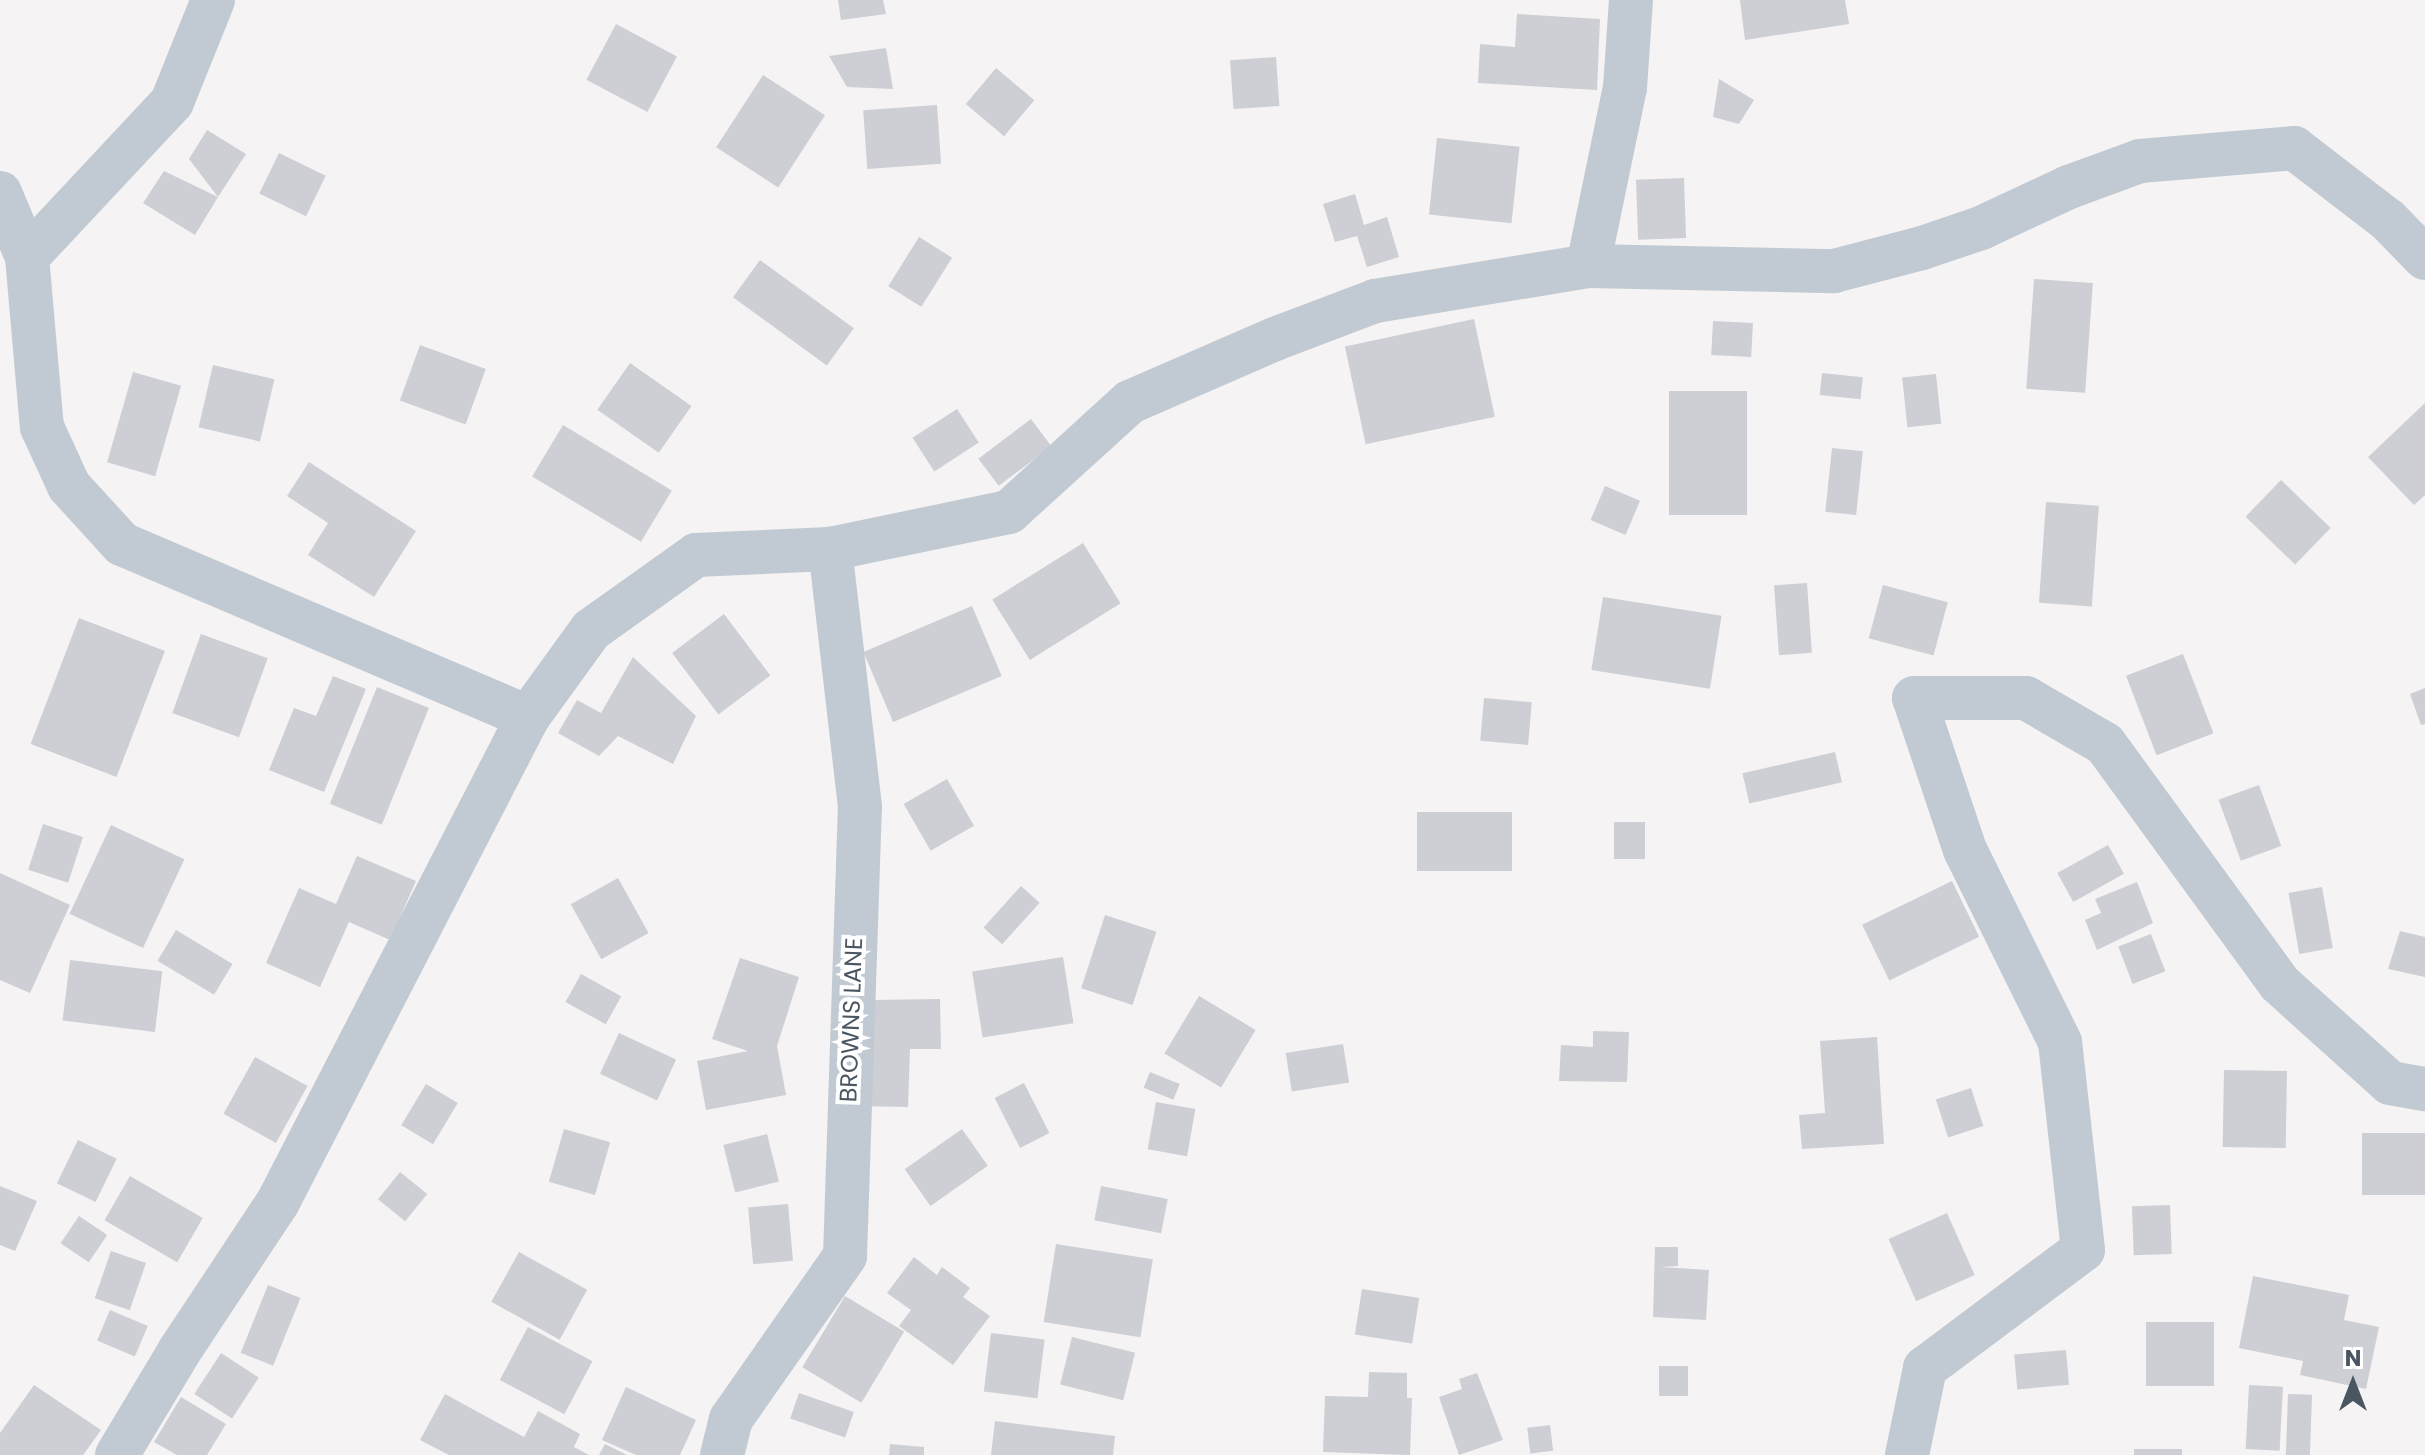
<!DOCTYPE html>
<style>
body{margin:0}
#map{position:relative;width:2425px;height:1455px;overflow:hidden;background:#f5f3f3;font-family:Poppins,sans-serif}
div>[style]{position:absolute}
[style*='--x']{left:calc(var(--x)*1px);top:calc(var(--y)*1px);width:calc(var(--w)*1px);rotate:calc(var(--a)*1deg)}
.building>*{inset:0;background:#cdcfd5;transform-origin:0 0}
.minor>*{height:44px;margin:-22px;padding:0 22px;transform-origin:22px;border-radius:22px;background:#c1cad2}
span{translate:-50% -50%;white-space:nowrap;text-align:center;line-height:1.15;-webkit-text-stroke:8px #fff;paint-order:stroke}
.street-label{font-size:24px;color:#4a5661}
.north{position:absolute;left:2313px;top:1343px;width:80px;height:80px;-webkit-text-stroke:6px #fff;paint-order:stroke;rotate:0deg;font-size:22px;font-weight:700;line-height:32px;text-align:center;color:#4a5661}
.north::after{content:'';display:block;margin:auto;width:28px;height:36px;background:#4a5661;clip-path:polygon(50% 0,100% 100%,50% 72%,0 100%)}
</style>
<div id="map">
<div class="building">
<div style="clip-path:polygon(838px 0,883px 0,886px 14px,841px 20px)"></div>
<div style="clip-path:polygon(1740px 0,1845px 0,1849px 24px,1745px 40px)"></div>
<div style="clip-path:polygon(1517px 14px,1600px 19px,1597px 90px,1478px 83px,1480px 44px,1515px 47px)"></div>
<div style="left:616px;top:24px;width:69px;height:63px;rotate:28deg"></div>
<div style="clip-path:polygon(886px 48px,893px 89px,847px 87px,829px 56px)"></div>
<div style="left:1276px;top:57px;width:49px;height:46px;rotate:86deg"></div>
<div style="left:996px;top:68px;width:50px;height:47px;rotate:40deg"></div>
<div style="left:763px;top:75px;width:74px;height:86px;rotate:33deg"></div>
<div style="clip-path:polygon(1719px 79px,1754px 100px,1739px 124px,1713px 117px)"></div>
<div style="left:937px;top:105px;width:59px;height:74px;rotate:86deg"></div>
<div style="clip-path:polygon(207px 130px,246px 154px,218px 197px,189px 159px)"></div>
<div style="left:1437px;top:138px;width:83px;height:77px;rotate:6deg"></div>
<div style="left:279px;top:153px;width:52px;height:45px;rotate:26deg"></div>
<div style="clip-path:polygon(164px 171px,218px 197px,195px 235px,143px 203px)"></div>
<div style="left:1684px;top:178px;width:60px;height:48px;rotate:88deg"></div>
<div style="clip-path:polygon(1355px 194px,1364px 225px,1387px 217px,1399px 257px,1367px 267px,1357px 236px,1335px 242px,1323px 204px)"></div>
<div style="left:919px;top:237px;width:39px;height:58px;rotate:32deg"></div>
<div style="left:760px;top:260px;width:116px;height:46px;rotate:36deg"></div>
<div style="left:2034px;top:279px;width:59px;height:110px;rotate:4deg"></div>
<div style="left:1474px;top:319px;width:100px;height:132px;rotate:78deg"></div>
<div style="left:1713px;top:321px;width:40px;height:34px;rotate:3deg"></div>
<div style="left:420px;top:345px;width:70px;height:59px;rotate:20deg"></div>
<div style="left:630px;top:363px;width:75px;height:57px;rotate:35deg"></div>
<div style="left:213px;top:365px;width:63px;height:64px;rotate:13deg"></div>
<div style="left:133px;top:372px;width:50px;height:94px;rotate:16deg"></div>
<div style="left:1822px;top:373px;width:41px;height:22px;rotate:6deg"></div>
<div style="left:1936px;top:374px;width:50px;height:34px;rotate:84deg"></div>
<div style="left:1669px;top:391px;width:78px;height:124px"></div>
<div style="clip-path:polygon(2425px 403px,2425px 495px,2414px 505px,2368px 457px)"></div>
<div style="left:957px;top:409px;width:40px;height:53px;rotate:57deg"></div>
<div style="left:1031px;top:419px;width:34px;height:66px;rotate:53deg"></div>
<div style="left:563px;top:425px;width:127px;height:60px;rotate:31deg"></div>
<div style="left:1832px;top:448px;width:31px;height:64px;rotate:6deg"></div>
<div style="clip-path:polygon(309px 462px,416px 531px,374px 597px,308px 555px,328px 523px,287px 496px)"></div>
<div style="left:2281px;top:480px;width:69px;height:51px;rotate:44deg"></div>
<div style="left:1605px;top:486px;width:38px;height:37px;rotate:23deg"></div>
<div style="left:2046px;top:502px;width:53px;height:101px;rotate:4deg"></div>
<div style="left:1083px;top:543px;width:71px;height:107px;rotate:58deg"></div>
<div style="left:1807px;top:583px;width:70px;height:33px;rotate:86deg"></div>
<div style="left:1883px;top:585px;width:67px;height:55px;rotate:15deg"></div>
<div style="left:1603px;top:597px;width:120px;height:74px;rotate:9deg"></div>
<div style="left:972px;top:606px;width:76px;height:118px;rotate:67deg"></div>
<div style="left:724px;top:614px;width:77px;height:65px;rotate:53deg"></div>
<div style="left:79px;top:618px;width:92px;height:135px;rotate:21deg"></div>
<div style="left:201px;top:634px;width:71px;height:84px;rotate:20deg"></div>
<div style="left:2183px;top:654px;width:85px;height:61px;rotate:69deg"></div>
<div style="clip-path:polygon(633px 657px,696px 716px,673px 764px,618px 736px,599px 756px,558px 733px,577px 700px,601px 713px)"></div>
<div style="clip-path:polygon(333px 676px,366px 689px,324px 792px,269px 770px,294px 708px,316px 716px)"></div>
<div style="left:377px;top:687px;width:56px;height:126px;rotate:22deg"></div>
<div style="clip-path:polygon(2425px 688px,2425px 724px,2421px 725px,2410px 694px)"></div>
<div style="left:1484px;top:698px;width:48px;height:43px;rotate:5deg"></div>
<div style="left:1835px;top:752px;width:31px;height:95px;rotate:77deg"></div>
<div style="left:947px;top:779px;width:54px;height:50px;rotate:60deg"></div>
<div style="left:2259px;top:785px;width:65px;height:43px;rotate:70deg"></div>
<div style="left:1512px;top:812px;width:59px;height:95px;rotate:90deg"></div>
<div style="left:1614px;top:822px;width:31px;height:37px"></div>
<div style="left:43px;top:824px;width:42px;height:48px;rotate:18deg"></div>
<div style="left:111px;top:825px;width:81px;height:98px;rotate:25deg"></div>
<div style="left:2108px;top:845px;width:33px;height:58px;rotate:61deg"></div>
<div style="clip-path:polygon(357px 856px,416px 881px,390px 940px,349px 922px,320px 987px,266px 963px,299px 888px,336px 904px)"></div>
<div style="clip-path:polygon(0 873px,70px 905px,30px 993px,0 980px)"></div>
<div style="left:618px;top:878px;width:63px;height:54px;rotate:61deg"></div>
<div style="left:1952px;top:881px;width:62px;height:100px;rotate:64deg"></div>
<div style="clip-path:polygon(2137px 882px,2153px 923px,2097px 950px,2085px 920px,2101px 913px,2095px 899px)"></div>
<div style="left:1021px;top:886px;width:25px;height:56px;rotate:42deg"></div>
<div style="left:2322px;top:887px;width:62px;height:34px;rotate:80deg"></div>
<div style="left:1105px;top:915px;width:54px;height:77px;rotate:18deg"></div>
<div style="left:176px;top:930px;width:66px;height:36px;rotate:31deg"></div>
<div style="clip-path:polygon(2400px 931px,2425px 937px,2425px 977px,2388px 969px)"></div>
<div style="left:2151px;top:934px;width:40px;height:35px;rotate:69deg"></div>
<div style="left:1063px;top:957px;width:67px;height:92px;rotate:81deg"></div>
<div style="clip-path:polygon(740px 958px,799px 977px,777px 1046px,786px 1095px,706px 1110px,697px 1061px,748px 1051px,712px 1039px)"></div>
<div style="left:70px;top:960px;width:93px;height:61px;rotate:7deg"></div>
<div style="left:581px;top:974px;width:46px;height:32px;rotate:29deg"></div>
<div style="left:1199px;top:996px;width:66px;height:67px;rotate:31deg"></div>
<div style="clip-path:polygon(940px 999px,941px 1049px,910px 1049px,908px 1107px,853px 1106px,872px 1000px)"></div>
<div style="clip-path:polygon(1593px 1031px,1629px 1032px,1627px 1082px,1559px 1081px,1561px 1045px,1593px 1047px)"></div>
<div style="left:619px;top:1033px;width:63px;height:45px;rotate:25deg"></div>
<div style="clip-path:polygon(1877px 1037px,1884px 1144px,1802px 1149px,1799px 1115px,1825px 1113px,1820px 1041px)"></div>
<div style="left:1343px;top:1044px;width:39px;height:58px;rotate:81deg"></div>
<div style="left:255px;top:1057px;width:60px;height:65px;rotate:29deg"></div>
<div style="left:2224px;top:1070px;width:63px;height:77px;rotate:1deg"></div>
<div style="left:1150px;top:1072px;width:32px;height:17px;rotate:22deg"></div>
<div style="left:1024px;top:1083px;width:56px;height:33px;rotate:63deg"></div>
<div style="left:426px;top:1084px;width:37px;height:48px;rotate:31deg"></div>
<div style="left:1971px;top:1088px;width:40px;height:37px;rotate:72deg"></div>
<div style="left:1156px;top:1102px;width:40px;height:48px;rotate:10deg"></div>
<div style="left:564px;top:1129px;width:48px;height:55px;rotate:16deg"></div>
<div style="left:962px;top:1129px;width:45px;height:70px;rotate:55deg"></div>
<div style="left:2362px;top:1133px;width:63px;height:62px"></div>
<div style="left:767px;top:1134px;width:49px;height:45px;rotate:76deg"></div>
<div style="left:78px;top:1140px;width:43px;height:48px;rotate:26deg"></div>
<div style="left:400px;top:1172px;width:35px;height:35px;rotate:39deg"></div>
<div style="left:130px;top:1176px;width:84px;height:51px;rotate:30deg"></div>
<div style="clip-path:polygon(0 1186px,37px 1201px,15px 1251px,0 1245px)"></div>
<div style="left:1101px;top:1186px;width:68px;height:35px;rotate:11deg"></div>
<div style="left:788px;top:1204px;width:57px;height:40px;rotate:85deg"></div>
<div style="left:2170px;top:1205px;width:49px;height:38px;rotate:88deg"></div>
<div style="left:1947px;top:1213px;width:68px;height:64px;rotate:66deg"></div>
<div style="left:79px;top:1216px;width:34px;height:33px;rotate:34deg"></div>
<div style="left:1056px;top:1244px;width:98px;height:79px;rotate:9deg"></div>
<div style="clip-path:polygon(1655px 1247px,1678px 1247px,1678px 1266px,1660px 1267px,1709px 1270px,1706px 1320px,1653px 1317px)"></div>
<div style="left:111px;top:1251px;width:37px;height:50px;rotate:19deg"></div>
<div style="left:519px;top:1252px;width:78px;height:57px;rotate:29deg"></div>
<div style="clip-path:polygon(914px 1257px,937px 1275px,942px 1267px,970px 1288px,963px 1297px,990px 1316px,953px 1365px,899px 1326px,911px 1310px,887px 1293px)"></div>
<div style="clip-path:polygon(2253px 1276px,2349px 1295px,2344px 1320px,2379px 1327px,2366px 1389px,2300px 1375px,2303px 1361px,2239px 1348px)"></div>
<div style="left:268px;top:1285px;width:35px;height:73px;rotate:22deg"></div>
<div style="left:1362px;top:1289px;width:58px;height:46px;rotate:9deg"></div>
<div style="left:845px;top:1296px;width:69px;height:83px;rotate:31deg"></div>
<div style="left:110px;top:1310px;width:41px;height:33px;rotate:23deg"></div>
<div style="left:2146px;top:1322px;width:68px;height:64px"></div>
<div style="left:528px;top:1327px;width:73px;height:60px;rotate:28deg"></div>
<div style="left:991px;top:1333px;width:54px;height:59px;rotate:7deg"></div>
<div style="left:1072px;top:1337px;width:65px;height:49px;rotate:14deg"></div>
<div style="left:2066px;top:1350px;width:35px;height:52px;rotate:85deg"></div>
<div style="left:221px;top:1353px;width:45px;height:49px;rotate:33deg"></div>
<div style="left:1659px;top:1366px;width:29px;height:30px"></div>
<div style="clip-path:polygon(1369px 1372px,1407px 1373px,1407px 1398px,1412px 1398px,1410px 1455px,1323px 1452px,1325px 1396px,1368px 1397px)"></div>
<div style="clip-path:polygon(1477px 1373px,1503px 1440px,1459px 1455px,1439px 1397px,1462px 1389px,1459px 1379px)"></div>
<div style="clip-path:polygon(34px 1385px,101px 1430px,83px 1455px,0 1455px,0 1433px)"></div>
<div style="left:2249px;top:1385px;width:34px;height:64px;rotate:3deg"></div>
<div style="clip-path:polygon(626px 1387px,696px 1420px,680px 1455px,636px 1455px,602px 1440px)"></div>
<div style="left:799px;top:1393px;width:58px;height:27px;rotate:19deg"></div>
<div style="clip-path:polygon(445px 1394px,524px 1437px,538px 1411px,580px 1434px,574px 1447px,589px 1455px,449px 1455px,420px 1440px)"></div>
<div style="left:2288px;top:1394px;width:24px;height:61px;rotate:2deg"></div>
<div style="clip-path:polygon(181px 1397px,226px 1424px,207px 1455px,177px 1455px,154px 1442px)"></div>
<div style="clip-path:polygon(995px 1421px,1115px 1436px,1113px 1455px,991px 1455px)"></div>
<div style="left:1550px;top:1425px;width:26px;height:23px;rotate:83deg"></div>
<div style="clip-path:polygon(605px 1444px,627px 1455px,599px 1455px)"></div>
<div style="clip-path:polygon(890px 1444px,924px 1447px,924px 1455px,889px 1455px)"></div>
<div style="left:2134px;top:1449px;width:48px;height:6px"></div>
</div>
<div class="minor">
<div style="--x:0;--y:193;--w:69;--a:67.1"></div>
<div style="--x:27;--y:257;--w:171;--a:85"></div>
<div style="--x:42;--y:427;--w:65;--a:65.4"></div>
<div style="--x:69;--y:486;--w:79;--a:47.6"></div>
<div style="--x:122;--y:544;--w:441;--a:23.1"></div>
<div style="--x:27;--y:257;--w:212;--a:-46.9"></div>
<div style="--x:172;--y:102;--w:110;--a:-68.1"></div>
<div style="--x:1588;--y:266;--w:182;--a:-78.3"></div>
<div style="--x:1625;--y:88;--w:88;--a:-86.1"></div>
<div style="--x:117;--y:1455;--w:122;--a:-59"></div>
<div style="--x:180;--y:1350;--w:178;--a:-56.5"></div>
<div style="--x:278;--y:1202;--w:546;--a:-62.73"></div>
<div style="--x:528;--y:717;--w:107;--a:-54.1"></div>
<div style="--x:591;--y:630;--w:129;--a:-35.5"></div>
<div style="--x:696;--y:555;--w:134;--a:-2.6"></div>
<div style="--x:830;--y:549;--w:183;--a:-11.7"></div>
<div style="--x:1009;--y:512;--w:164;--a:-42.3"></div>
<div style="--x:1130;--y:402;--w:158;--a:-23.5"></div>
<div style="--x:1275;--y:339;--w:107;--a:-20.8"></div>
<div style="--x:1375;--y:301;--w:216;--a:-9.3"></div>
<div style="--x:1588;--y:266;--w:246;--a:1.2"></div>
<div style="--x:1834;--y:271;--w:91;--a:-14.6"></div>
<div style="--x:1922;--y:248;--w:62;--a:-18.7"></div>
<div style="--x:1981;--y:228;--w:97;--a:-25"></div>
<div style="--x:2069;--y:187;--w:76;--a:-20.1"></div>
<div style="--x:2140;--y:161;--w:155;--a:-4.8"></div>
<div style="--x:2294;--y:148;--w:118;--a:37.5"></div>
<div style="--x:2388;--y:220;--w:53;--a:45.8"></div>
<div style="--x:722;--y:1455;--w:37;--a:-76"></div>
<div style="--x:731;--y:1419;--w:199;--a:-55"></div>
<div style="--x:845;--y:1256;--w:449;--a:-88.1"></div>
<div style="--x:860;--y:807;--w:260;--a:-96.6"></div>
<div style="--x:1907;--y:1455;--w:89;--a:-78.3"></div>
<div style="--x:1925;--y:1368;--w:197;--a:-36.8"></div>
<div style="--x:2083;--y:1250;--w:209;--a:-96.3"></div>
<div style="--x:2060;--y:1042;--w:214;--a:-116.3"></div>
<div style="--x:1965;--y:850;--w:160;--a:-108.5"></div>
<div style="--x:1914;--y:698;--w:112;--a:0"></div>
<div style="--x:2026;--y:698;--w:91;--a:30.2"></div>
<div style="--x:2105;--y:744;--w:296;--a:53.9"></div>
<div style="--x:2279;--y:983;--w:149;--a:42"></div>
<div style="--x:2390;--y:1083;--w:36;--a:10"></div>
</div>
<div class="street-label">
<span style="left:851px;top:1020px;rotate:-88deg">BROWNS LANE</span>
</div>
<div class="north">N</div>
</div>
